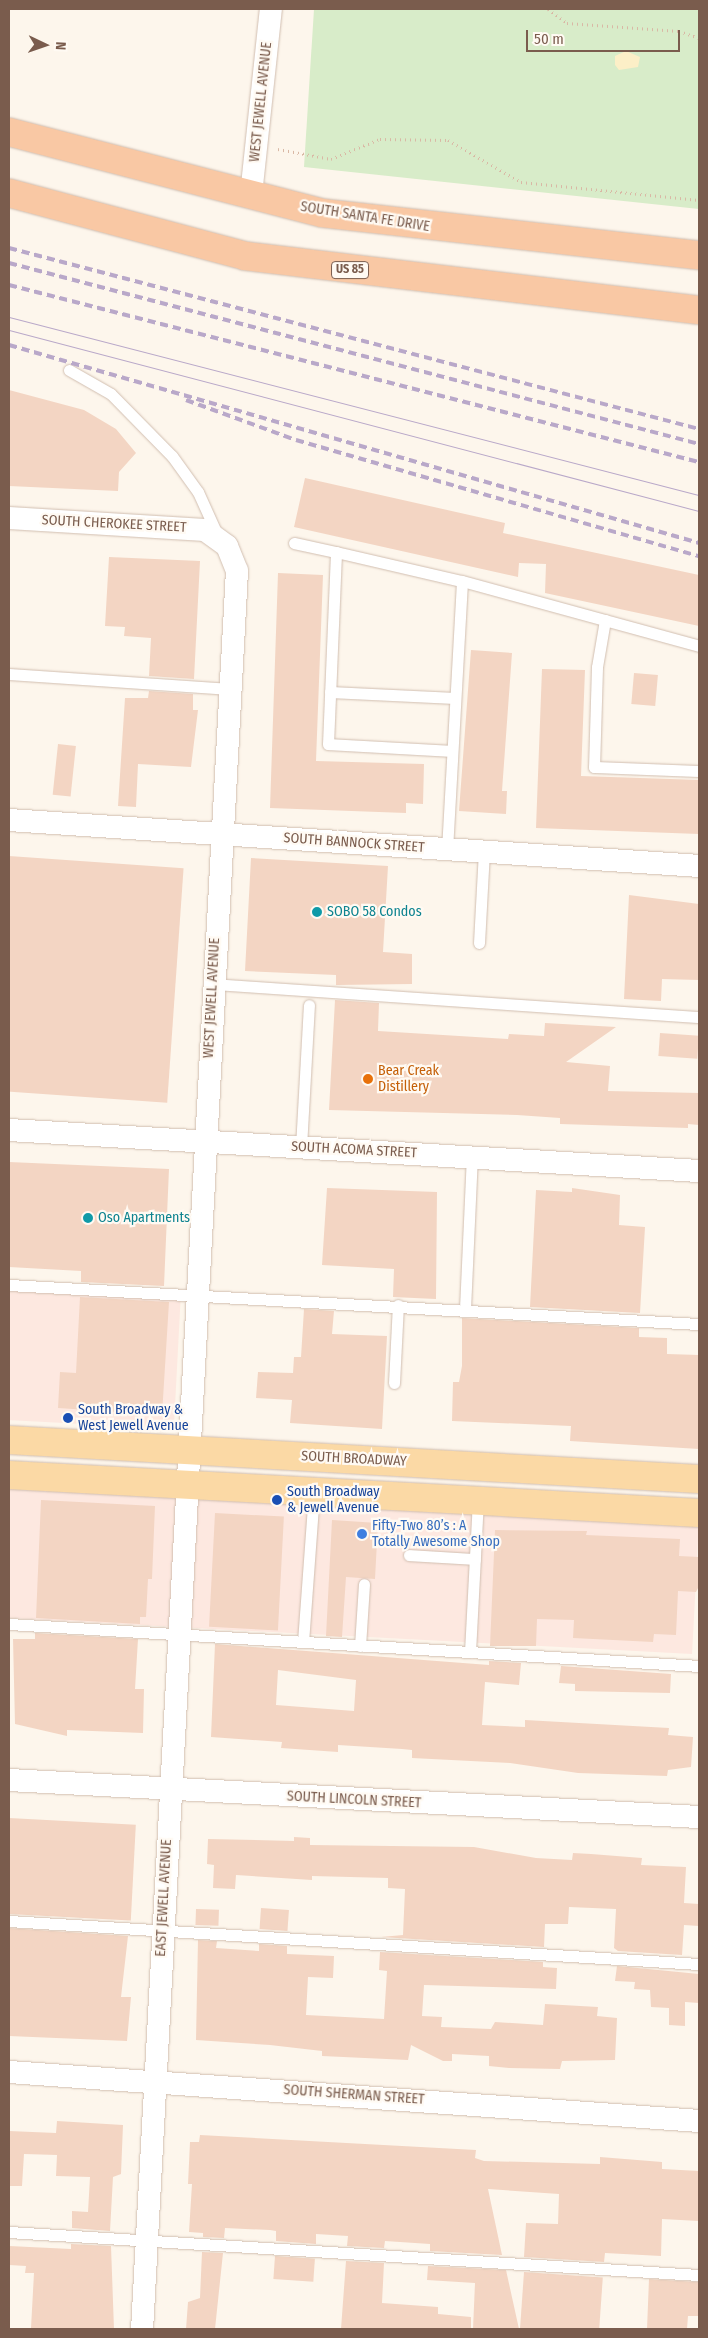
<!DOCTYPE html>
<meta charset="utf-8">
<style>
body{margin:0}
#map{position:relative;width:708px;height:2338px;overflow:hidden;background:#fdf6ec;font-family:"Fira Sans Condensed",sans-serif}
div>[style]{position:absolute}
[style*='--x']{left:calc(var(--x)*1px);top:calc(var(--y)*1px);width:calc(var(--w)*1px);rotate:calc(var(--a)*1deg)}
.commercial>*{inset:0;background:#fde8e0;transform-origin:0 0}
.green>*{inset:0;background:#d8ecc9}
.sand>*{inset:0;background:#fcefc7}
.building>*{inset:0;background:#f3d5c3;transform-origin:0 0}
.path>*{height:3px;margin-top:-1.5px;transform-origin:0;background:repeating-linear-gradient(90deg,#d9b8a5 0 1px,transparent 0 5px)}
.roads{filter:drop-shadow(0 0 1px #d1beb0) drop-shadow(0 0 1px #d1beb0)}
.service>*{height:11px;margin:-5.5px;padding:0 5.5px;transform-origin:5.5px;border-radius:5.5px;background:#fff}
.minor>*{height:22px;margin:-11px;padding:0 11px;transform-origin:11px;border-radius:11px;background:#fff}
.primary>*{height:28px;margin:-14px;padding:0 14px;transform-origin:14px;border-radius:14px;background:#fbd9a5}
.trunk>*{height:28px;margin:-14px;padding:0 14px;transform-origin:14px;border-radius:14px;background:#f9c8a4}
.tram>*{height:1px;margin:-0.5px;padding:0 0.5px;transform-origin:0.5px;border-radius:0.5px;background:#b9a8c9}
.rail>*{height:4px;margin-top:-2px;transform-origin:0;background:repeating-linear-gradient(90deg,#b9a8c9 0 8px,transparent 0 13px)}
.dots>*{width:14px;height:14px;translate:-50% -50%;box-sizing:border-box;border:2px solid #fffaf3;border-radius:50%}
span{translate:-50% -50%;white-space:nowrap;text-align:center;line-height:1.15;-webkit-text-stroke:4.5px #fffaf3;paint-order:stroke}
.shield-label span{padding:1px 4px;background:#fffaf3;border:1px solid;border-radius:4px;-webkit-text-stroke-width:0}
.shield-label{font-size:12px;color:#7a5c4d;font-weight:700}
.street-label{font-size:14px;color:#7a5c4d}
.culture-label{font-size:14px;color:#0d838f}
.left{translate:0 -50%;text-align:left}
.food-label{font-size:14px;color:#c56008}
.transit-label{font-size:14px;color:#164399}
.shop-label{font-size:14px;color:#366cbe}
.frame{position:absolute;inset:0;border:10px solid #7a5c4d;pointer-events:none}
.north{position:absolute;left:20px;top:20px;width:50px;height:50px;-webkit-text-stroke:4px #fffaf3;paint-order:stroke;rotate:93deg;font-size:14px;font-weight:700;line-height:20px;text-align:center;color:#7a5c4d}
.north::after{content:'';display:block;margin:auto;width:18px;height:22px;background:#7a5c4d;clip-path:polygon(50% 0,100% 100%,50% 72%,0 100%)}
.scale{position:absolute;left:526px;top:30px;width:154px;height:22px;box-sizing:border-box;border:2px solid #7a5c4d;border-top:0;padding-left:6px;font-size:15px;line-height:18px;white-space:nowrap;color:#7a5c4d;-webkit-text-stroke:4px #fffaf3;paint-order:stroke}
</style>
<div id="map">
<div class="commercial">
<div style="left:9px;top:1287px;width:172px;height:133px;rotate:3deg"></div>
<div style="left:9px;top:1484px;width:691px;height:134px;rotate:3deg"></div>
</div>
<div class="green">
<div style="clip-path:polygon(314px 9px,699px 9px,699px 209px,304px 167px)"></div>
</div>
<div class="sand">
<div style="clip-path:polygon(626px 51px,640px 57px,638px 67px,619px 70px,615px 65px,615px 56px)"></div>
</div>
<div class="building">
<div style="clip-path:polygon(9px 390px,84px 410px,116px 429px,136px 453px,119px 472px,118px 491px,9px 486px)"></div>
<div style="clip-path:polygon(305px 478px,505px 523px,503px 533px,699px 575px,699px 626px,545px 593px,546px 564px,519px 563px,518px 577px,294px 527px)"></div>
<div style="clip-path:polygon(109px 557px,200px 561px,194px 679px,149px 676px,151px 638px,124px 636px,125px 627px,105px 626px)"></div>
<div style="clip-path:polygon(278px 573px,323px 575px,316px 761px,424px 764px,423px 804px,406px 803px,406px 813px,270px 808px)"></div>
<div style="clip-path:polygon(471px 650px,512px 653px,502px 791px,507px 791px,506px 814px,459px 811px)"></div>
<div style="clip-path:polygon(542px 669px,585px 670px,581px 776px,699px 780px,699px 834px,536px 828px)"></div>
<div style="left:634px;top:673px;width:24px;height:31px;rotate:5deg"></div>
<div style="clip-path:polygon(149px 691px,193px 694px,193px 710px,198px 710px,191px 767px,138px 764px,136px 807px,118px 806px,125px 698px,148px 698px)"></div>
<div style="left:58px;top:744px;width:18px;height:51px;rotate:6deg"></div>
<div style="left:9px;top:856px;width:175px;height:235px;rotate:4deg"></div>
<div style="clip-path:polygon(251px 858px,388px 866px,383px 952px,412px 954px,412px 984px,336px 985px,336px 975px,245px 971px)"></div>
<div style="clip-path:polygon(629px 895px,699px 904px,699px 980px,662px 979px,661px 1001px,624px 999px)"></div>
<div style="clip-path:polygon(335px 1000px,379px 1003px,378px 1031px,508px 1039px,509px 1034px,544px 1036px,545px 1023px,616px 1027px,566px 1062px,610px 1066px,608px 1091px,699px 1093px,699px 1125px,688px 1124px,688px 1128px,560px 1124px,560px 1118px,517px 1115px,329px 1110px)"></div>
<div style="left:660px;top:1033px;width:39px;height:23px;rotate:4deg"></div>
<div style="clip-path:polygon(9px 1162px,169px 1169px,164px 1286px,81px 1282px,81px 1271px,9px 1267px)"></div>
<div style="clip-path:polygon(327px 1188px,437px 1192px,436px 1299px,393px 1297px,394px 1269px,322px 1265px)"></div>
<div style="clip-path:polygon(572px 1188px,620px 1195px,619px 1225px,645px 1227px,640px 1313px,530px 1307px,536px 1190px,572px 1192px)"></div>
<div style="clip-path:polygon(80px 1297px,169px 1302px,162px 1415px,58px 1408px,60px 1372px,76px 1373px)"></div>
<div style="clip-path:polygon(304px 1309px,334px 1311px,332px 1334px,387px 1336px,382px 1429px,290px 1423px,292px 1400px,256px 1398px,258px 1372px,293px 1373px,294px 1357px,301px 1357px)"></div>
<div style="clip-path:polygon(462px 1318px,639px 1328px,639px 1337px,667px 1338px,667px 1354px,699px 1355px,699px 1449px,570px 1441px,571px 1426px,452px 1421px,453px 1382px,459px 1382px,462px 1366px)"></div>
<div style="clip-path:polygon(41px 1500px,155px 1506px,152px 1579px,148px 1579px,146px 1617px,140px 1617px,140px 1624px,36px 1618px)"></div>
<div style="left:215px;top:1513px;width:69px;height:114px;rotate:3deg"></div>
<div style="clip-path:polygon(332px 1520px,378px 1523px,375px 1579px,346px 1577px,342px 1637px,326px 1636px)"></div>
<div style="clip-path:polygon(495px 1530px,587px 1531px,586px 1535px,680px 1539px,679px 1556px,699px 1557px,699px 1586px,696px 1592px,678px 1591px,676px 1635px,654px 1634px,653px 1642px,573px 1638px,574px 1620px,537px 1619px,536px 1646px,490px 1646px)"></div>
<div style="clip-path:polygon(35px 1633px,138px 1639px,135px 1689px,144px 1689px,143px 1733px,67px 1730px,67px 1736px,15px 1724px,13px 1639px,35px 1639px)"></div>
<div style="clip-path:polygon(evenodd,215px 1644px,489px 1665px,489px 1661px,521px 1663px,519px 1685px,485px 1682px,482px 1725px,525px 1727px,525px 1720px,669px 1728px,668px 1735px,693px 1737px,691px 1767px,668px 1770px,667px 1776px,578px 1773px,510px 1763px,412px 1758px,412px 1750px,402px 1749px,338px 1745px,338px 1752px,281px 1748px,282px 1742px,211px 1737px,215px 1644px,278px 1670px,356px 1680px,354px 1711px,276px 1705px,278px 1670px)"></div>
<div style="clip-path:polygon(561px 1666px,671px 1674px,670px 1693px,575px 1691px,575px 1684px,559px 1683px)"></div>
<div style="left:9px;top:1818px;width:127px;height:96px;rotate:3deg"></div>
<div style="clip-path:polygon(294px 1837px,310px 1838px,310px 1845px,474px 1847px,536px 1858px,572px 1860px,573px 1853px,591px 1854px,642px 1858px,641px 1865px,686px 1867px,684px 1903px,699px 1904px,699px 1926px,684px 1925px,682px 1955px,618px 1951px,614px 1948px,616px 1909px,569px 1907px,568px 1924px,545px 1924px,544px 1947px,381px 1937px,403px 1935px,405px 1889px,388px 1888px,388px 1878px,312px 1876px,312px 1880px,236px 1875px,235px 1889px,213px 1888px,214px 1865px,207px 1864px,208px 1839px,294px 1841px)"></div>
<div style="left:261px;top:1908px;width:28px;height:21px;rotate:4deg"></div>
<div style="left:196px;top:1909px;width:23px;height:16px;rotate:2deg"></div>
<div style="clip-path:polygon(9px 1928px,128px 1936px,121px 1997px,131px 1997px,127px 2041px,9px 2036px)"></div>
<div style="clip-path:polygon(198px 1940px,217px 1941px,216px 1948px,259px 1951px,259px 1944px,287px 1946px,287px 1954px,334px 1956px,333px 1978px,308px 1977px,306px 2015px,384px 2019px,387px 1971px,379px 1970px,380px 1952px,543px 1962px,543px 1967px,557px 1968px,556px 1989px,424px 1985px,422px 2016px,442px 2017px,441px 2027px,491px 2029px,495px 2022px,543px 2025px,545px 2004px,598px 2007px,597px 2016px,617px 2018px,615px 2060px,562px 2061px,560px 2069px,509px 2068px,489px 2066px,489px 2056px,452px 2054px,452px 2061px,443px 2061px,411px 2045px,408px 2060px,322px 2056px,322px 2051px,270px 2045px,196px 2040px)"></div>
<div style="clip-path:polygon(617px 1966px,699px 1974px,699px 2003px,685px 2002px,685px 2026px,669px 2025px,669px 2008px,651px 2007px,650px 1990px,634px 1989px,635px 1982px,615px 1981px)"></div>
<div style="clip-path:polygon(57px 2121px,123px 2125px,121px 2174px,113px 2177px,110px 2231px,72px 2228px,72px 2211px,88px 2212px,90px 2177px,56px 2176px,57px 2155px,24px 2154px,22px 2186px,9px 2186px,9px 2131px,56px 2133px)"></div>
<div style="clip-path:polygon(200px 2135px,476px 2150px,475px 2158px,484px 2161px,600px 2164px,600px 2157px,662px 2162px,662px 2169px,699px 2171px,699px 2221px,662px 2219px,661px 2256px,605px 2253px,604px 2262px,524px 2257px,526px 2223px,558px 2224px,559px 2194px,488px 2189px,502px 2255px,430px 2251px,430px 2244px,385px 2241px,384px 2248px,347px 2246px,348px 2236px,316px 2234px,316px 2244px,276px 2241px,276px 2231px,270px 2230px,225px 2228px,224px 2238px,203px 2237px,203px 2233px,189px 2232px,192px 2184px,188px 2184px,190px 2142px,199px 2142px)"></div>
<div style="clip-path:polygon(71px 2244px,111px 2246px,114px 2329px,31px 2328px,34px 2273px,25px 2273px,26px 2266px,9px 2265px,9px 2246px,71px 2249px)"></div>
<div style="clip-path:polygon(202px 2252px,223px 2253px,215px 2329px,186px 2329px,188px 2302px,200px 2298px)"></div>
<div style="left:275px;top:2256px;width:40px;height:23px;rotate:4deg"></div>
<div style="clip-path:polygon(346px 2261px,384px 2263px,382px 2303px,438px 2307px,438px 2314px,471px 2317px,471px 2329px,341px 2329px)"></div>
<div style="clip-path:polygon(428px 2266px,506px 2270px,519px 2329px,473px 2329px,475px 2283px,427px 2280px)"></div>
<div style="left:524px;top:2272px;width:79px;height:57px;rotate:4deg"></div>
<div style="clip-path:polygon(649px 2279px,699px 2282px,699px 2316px,688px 2316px,687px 2329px,647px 2329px)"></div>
</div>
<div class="path">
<div style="--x:548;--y:9;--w:24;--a:36"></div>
<div style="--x:567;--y:23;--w:112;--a:4.1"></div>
<div style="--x:679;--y:31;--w:21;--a:19"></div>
<div style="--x:278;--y:149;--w:54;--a:10.7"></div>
<div style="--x:331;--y:159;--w:53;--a:-22.2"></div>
<div style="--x:380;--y:139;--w:68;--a:0.8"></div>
<div style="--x:448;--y:140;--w:84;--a:29.9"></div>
<div style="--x:521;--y:182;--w:179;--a:5.8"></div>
</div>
<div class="roads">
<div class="service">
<div style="--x:69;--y:370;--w:48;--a:29.7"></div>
<div style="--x:111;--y:394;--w:87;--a:45.5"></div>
<div style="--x:172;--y:456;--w:44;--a:54.2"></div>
<div style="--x:198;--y:492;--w:46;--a:65.7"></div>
<div style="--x:294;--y:543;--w:43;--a:12.1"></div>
<div style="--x:605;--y:620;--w:48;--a:99.7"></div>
<div style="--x:597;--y:667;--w:100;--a:91.7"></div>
<div style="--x:594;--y:767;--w:105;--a:2.2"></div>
<div style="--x:9;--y:674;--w:222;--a:3.9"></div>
<div style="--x:330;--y:692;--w:125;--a:2.7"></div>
<div style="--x:452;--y:751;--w:124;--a:-176.8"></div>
<div style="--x:328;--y:744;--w:192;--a:-87.6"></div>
<div style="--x:336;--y:552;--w:129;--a:13"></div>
<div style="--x:447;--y:850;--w:269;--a:-86.8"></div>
<div style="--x:462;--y:581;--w:246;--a:15.3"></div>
<div style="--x:479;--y:943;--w:92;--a:-86.9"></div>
<div style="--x:213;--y:984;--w:487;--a:3.9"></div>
<div style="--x:301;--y:1147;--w:142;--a:-86.8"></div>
<div style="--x:9;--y:1285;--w:691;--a:3.24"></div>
<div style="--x:465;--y:1309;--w:152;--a:-87.4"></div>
<div style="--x:394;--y:1383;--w:78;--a:-87.1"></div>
<div style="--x:409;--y:1555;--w:66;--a:3.5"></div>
<div style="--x:9;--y:1624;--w:691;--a:3.48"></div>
<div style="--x:303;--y:1642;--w:150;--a:-85.8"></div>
<div style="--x:360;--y:1646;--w:62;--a:-86.3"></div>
<div style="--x:470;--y:1652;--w:151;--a:-87"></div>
<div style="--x:9;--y:1921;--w:691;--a:3.57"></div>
<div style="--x:9;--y:2232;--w:691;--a:3.57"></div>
</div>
<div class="minor">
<div style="--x:251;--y:195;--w:187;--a:-83.9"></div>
<div style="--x:9;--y:518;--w:196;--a:3.5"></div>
<div style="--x:205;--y:530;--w:27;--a:36"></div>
<div style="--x:227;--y:546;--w:27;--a:68"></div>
<div style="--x:237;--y:571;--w:1761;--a:93.09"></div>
<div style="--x:9;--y:820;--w:692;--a:3.81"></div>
<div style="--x:9;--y:1130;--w:691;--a:3.4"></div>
<div style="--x:9;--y:1780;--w:691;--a:3.07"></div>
<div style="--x:9;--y:2072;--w:692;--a:4.06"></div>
</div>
<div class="primary">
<div style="--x:9;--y:1440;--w:691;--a:3.24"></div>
<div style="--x:9;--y:1475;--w:691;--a:3.15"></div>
</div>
<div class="trunk">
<div style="--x:9;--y:132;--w:323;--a:14.5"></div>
<div style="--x:322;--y:213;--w:379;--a:6.4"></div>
<div style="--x:9;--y:193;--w:244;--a:14.9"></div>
<div style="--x:245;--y:256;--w:457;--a:6.8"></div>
</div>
</div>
<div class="tram">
<div style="--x:9;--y:317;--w:713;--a:14.47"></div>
<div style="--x:9;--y:330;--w:713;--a:14.7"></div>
</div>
<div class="rail">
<div style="--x:9;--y:248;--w:713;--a:14.7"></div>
<div style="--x:9;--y:263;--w:713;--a:14.7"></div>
<div style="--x:9;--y:285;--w:712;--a:14.39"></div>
<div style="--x:9;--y:345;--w:718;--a:16.01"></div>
<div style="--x:186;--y:400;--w:117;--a:20"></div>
<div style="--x:296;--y:440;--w:419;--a:16.1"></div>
</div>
<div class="dots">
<div style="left:317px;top:912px;background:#0f9aa8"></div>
<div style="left:368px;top:1079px;background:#e8710a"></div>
<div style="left:88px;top:1218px;background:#0f9aa8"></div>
<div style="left:68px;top:1418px;background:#1a4fb4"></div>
<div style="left:277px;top:1500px;background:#1a4fb4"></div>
<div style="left:362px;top:1534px;background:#3f7fe0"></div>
</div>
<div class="shield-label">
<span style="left:350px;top:270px">US 85</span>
</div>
<div class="street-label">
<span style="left:261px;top:102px;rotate:-84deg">WEST JEWELL AVENUE</span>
<span style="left:365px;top:217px;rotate:9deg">SOUTH SANTA FE DRIVE</span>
<span style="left:114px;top:524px;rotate:3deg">SOUTH CHEROKEE STREET</span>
<span style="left:354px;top:843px;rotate:4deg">SOUTH BANNOCK STREET</span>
<span style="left:212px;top:998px;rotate:-87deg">WEST JEWELL AVENUE</span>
<span style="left:354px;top:1150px;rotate:3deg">SOUTH ACOMA STREET</span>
<span style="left:354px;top:1459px;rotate:3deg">SOUTH BROADWAY</span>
<span style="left:354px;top:1800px;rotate:3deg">SOUTH LINCOLN STREET</span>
<span style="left:164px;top:1898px;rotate:-87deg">EAST JEWELL AVENUE</span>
<span style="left:354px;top:2095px;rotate:4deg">SOUTH SHERMAN STREET</span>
</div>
<div class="culture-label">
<span class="left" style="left:327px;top:912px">SOBO 58 Condos</span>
<span class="left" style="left:98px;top:1218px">Oso Apartments</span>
</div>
<div class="food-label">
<span class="left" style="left:378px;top:1079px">Bear Creak<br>Distillery</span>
</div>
<div class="transit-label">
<span class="left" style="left:78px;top:1418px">South Broadway &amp;<br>West Jewell Avenue</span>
<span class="left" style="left:287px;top:1500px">South Broadway<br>&amp; Jewell Avenue</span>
</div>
<div class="shop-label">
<span class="left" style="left:372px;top:1534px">Fifty-Two 80’s : A<br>Totally Awesome Shop</span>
</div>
<div class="frame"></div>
<div class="north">N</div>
<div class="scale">50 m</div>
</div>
